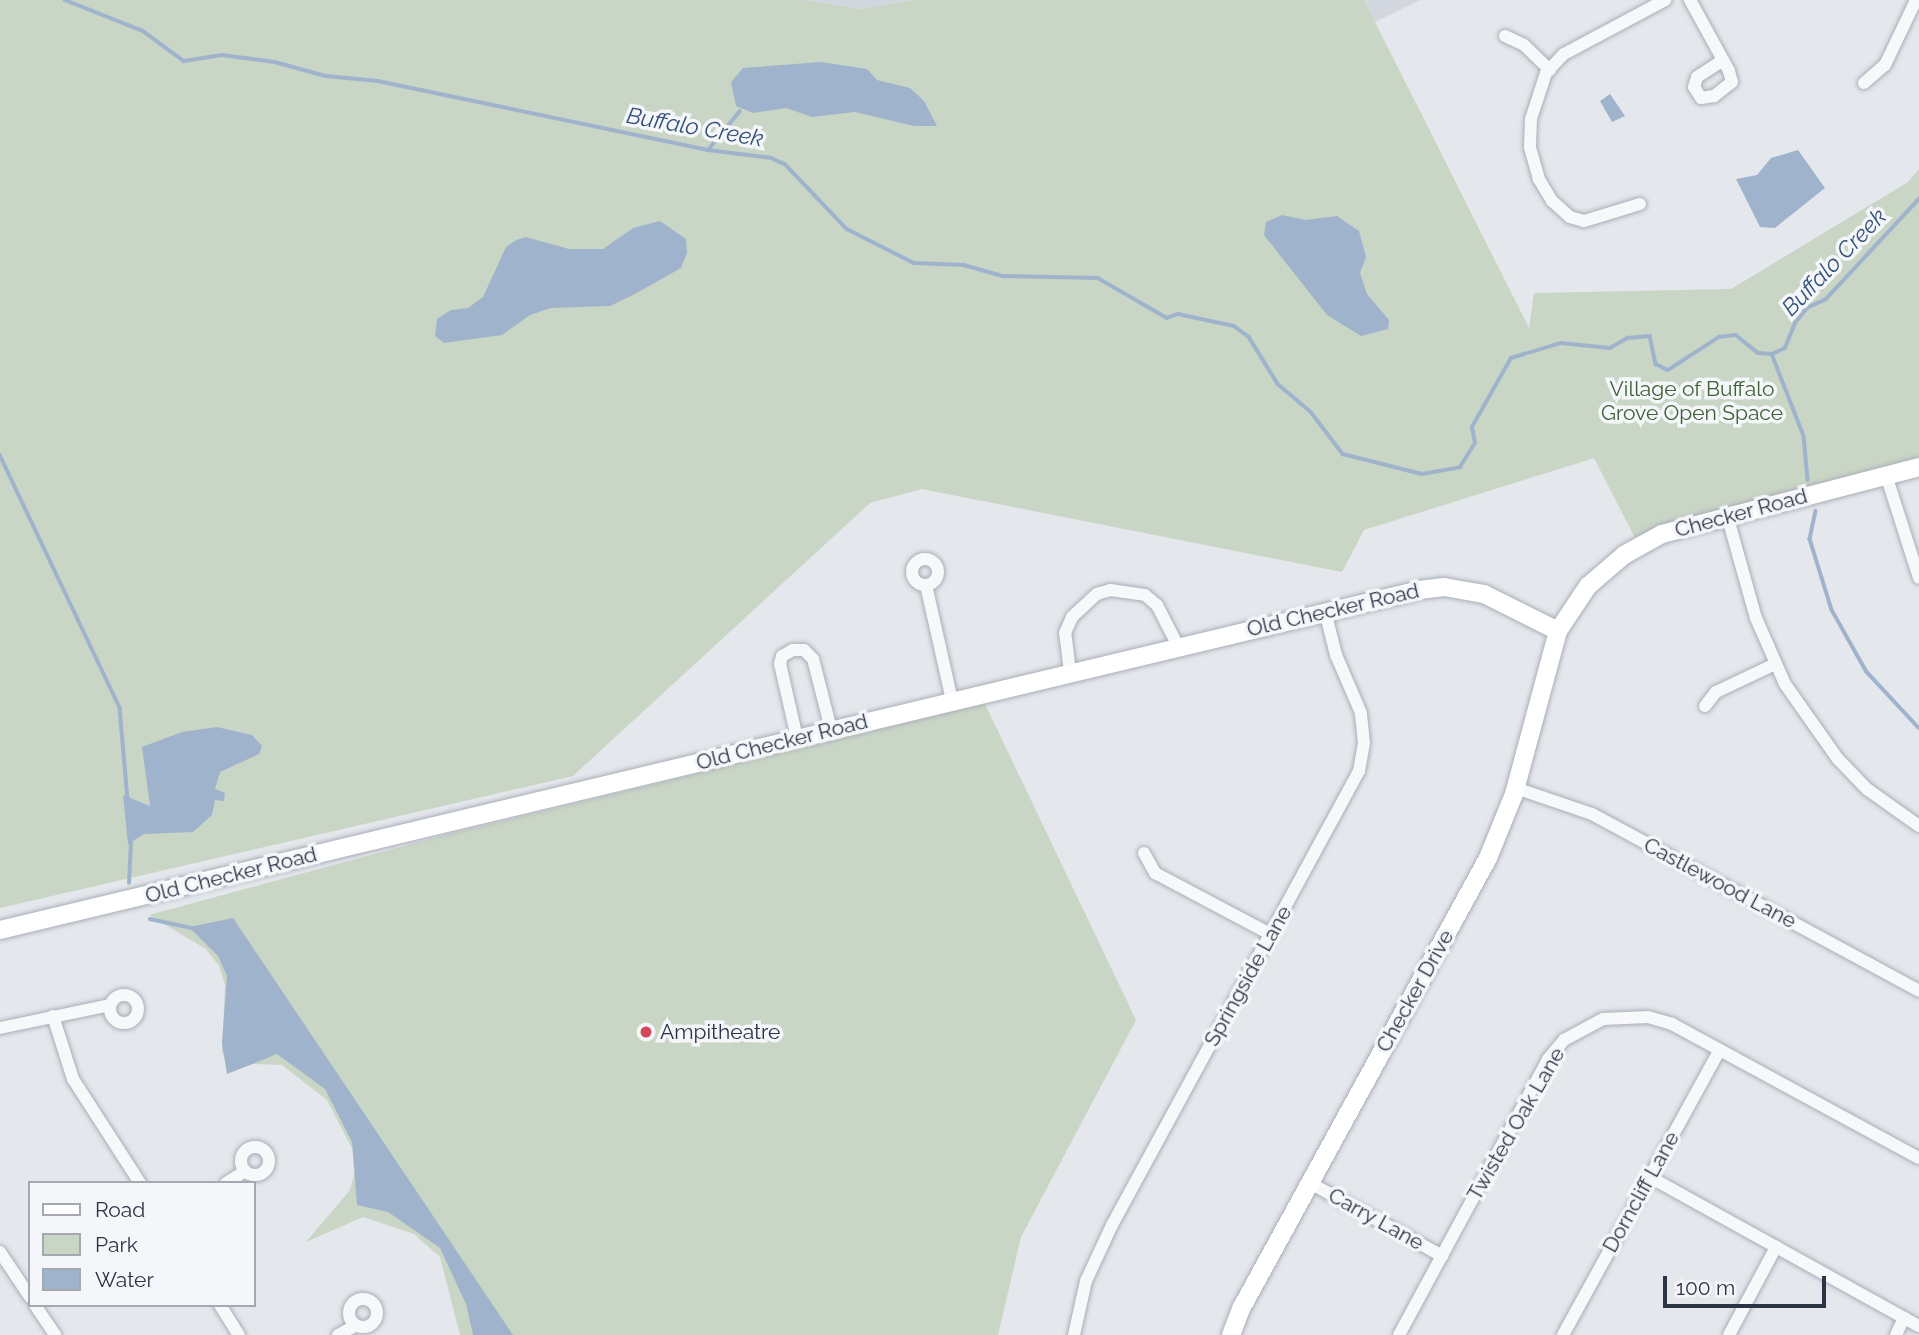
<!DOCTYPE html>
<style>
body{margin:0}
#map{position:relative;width:1919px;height:1335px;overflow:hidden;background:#e4e7ec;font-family:Raleway,sans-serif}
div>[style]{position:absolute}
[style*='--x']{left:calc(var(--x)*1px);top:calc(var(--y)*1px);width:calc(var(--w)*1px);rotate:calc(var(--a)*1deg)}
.built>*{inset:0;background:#d2d6de}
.green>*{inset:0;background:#c9d6c5}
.water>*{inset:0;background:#9fb4cc}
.stream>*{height:3.5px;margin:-1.75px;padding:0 1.75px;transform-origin:1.75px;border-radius:1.75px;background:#9fb4cc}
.roads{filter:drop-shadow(0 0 2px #a9aeb7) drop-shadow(0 0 2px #a9aeb7)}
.street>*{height:12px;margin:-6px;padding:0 6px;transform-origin:6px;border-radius:6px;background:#f7f8fa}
.street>.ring{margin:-6px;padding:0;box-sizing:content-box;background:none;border:12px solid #f7f8fa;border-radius:50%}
.secondary>*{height:18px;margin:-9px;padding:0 9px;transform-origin:9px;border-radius:9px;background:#fff}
.dots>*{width:19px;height:19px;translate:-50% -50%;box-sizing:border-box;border:4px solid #f4f6f9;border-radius:50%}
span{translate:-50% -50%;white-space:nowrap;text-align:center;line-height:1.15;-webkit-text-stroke:7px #f4f6f9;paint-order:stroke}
.park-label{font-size:21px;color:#3f6138}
.street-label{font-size:21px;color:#2b3445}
.poi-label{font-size:21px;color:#2b3445}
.left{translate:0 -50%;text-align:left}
.water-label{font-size:23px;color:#34527a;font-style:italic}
.legend{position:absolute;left:28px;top:1181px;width:228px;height:126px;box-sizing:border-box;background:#f4f6f9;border:2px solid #a4a8b1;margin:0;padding:9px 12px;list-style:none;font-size:21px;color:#2b3445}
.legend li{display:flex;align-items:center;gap:14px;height:35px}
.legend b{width:35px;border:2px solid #a4a8b1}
.scale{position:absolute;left:1663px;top:1276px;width:163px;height:32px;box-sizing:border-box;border:4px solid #2b3445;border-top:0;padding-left:9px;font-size:21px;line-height:24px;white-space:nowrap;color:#2b3445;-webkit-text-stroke:5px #f4f6f9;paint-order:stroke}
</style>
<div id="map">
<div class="built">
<div style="clip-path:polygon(804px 0,913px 0,862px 9px)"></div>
<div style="clip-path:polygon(1364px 0,1420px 0,1375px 22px)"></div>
</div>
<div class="green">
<div style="clip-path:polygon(0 0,804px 0,862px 9px,913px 0,1364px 0,1529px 328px,1534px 293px,1731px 289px,1908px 182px,1919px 169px,1919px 457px,1671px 522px,1635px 538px,1594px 458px,1364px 530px,1342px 572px,922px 489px,870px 503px,573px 776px,0 908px)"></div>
<div style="clip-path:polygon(985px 704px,1136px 1020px,1021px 1237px,998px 1335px,460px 1335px,440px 1257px,414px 1234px,363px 1217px,306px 1242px,350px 1190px,358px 1160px,327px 1100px,282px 1065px,253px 1064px,231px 1072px,222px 1052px,225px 985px,219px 966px,206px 949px,149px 915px,445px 835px)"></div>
</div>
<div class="water">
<div style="clip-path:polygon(821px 62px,867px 69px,877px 80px,910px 88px,924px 101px,937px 126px,914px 126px,855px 112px,812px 117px,786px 108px,753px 113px,736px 106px,731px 82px,743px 68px)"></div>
<div style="clip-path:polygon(1610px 94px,1625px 116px,1612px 122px,1600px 101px)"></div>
<div style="clip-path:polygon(1798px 150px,1825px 188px,1775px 228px,1760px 227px,1736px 179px,1757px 175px,1771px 158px)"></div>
<div style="clip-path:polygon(1282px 215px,1306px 220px,1337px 216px,1359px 231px,1366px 257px,1360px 273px,1367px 294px,1389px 320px,1388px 329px,1361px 336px,1327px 315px,1264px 235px,1266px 222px)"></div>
<div style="clip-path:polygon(660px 221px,686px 239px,687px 253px,681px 268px,633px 295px,610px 306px,551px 308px,530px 315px,502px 335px,444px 343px,435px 336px,437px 319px,451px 310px,468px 308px,483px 297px,506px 247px,516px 240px,526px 237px,569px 249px,603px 249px,633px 228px)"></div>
<div style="clip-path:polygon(217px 727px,252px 735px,262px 746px,259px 754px,220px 772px,215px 789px,225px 793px,224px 801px,215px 800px,212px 815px,193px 832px,144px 834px,128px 844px,123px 795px,150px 806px,142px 747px,182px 732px)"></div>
<div style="clip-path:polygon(233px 918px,513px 1335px,473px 1335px,466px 1304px,440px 1248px,388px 1212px,357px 1205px,352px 1142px,325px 1089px,277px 1054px,227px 1074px,222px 1043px,227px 976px,218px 956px,189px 927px)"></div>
</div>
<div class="stream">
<div style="--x:65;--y:0;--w:84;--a:21.7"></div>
<div style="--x:143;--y:31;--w:51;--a:36.2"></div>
<div style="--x:184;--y:61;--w:38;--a:-9"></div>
<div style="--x:222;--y:55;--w:53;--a:7.5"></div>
<div style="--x:275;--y:62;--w:53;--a:15.4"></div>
<div style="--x:326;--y:76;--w:52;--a:5.5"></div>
<div style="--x:378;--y:81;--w:337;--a:11.8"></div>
<div style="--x:708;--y:150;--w:64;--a:7.2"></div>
<div style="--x:771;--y:158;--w:15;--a:23"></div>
<div style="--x:785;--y:164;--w:90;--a:46.4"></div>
<div style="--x:847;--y:229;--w:75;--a:26.9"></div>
<div style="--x:914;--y:263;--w:50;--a:2.3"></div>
<div style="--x:964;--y:265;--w:41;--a:15.8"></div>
<div style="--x:1003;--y:276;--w:95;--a:1.2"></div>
<div style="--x:1098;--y:278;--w:80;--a:30.1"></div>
<div style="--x:1167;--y:318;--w:12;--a:-20"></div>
<div style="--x:1178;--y:314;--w:57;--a:12.1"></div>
<div style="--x:1234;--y:326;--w:19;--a:36"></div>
<div style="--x:1249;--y:337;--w:55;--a:58.3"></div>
<div style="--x:1278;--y:384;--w:43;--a:40.3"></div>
<div style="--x:1311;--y:412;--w:53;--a:52.7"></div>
<div style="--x:1343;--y:454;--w:81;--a:14.2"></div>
<div style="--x:1422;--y:474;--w:39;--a:-10"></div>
<div style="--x:1460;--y:467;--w:28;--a:-58"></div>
<div style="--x:1475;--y:443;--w:16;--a:-101"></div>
<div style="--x:1472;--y:427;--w:79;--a:-60.5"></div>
<div style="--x:1511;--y:358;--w:52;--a:-16.7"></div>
<div style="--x:1561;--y:343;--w:49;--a:5.8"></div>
<div style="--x:1610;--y:348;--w:20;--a:-30"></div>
<div style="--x:1627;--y:338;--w:23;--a:-5"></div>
<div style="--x:1650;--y:336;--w:29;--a:78"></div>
<div style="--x:1656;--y:364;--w:13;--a:27"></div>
<div style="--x:1668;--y:370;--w:61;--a:-32.9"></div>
<div style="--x:1719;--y:337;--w:17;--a:-7"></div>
<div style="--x:1736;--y:335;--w:28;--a:39"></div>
<div style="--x:1758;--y:353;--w:14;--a:4"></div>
<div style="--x:1772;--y:354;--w:14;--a:-25"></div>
<div style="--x:1785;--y:348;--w:27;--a:-68"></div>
<div style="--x:1795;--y:323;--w:19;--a:-51"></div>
<div style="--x:1807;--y:308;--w:21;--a:-25"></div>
<div style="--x:1826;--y:299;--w:137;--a:-47.1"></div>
<div style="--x:708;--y:150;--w:50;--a:-50.6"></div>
<div style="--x:1772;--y:354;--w:88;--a:68.7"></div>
<div style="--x:1804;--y:436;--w:44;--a:84.8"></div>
<div style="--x:0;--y:455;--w:280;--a:64.6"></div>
<div style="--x:120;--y:708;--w:92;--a:85"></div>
<div style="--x:1816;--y:511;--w:29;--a:102"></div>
<div style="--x:1810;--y:539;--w:74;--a:72.8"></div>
<div style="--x:1832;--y:610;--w:71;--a:60.6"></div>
<div style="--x:1867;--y:672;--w:76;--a:47.1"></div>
<div style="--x:129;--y:883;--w:40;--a:-87.1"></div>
<div style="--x:150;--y:919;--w:43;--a:12.1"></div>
</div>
<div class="roads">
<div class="street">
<div style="--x:1690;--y:0;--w:81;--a:61.2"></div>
<div style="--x:1729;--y:71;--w:11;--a:75"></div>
<div style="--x:1732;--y:82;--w:23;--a:142"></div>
<div style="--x:1714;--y:96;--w:13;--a:171"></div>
<div style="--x:1701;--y:98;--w:13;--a:-122"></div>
<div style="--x:1694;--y:87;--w:10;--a:-73"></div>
<div style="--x:1697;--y:77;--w:31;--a:-33"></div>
<div style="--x:1505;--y:36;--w:21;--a:25"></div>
<div style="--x:1524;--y:45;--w:36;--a:44"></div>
<div style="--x:1864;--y:83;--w:28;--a:-41"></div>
<div style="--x:1885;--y:65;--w:72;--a:-64.5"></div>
<div style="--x:1640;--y:204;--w:59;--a:163.1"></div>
<div style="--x:1584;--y:221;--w:15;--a:-164"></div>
<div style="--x:1570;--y:217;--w:24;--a:-138"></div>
<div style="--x:1552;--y:201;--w:26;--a:-121"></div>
<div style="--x:1539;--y:179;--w:33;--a:-106"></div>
<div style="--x:1530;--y:147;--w:28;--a:-88"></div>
<div style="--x:1531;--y:119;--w:48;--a:-71.9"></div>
<div style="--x:1546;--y:73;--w:26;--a:-47"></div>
<div style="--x:1564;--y:54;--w:115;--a:-28.1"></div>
<div style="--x:1886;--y:475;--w:108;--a:72.2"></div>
<div style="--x:1727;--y:515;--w:107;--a:74.3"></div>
<div style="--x:1756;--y:618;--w:72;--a:66.3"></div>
<div style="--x:1785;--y:684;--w:92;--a:54.8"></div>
<div style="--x:1838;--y:759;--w:42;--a:46"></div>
<div style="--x:1867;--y:789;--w:64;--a:35.4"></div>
<div class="ring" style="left:912px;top:559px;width:14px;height:14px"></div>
<div style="--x:926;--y:585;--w:118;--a:77.3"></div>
<div style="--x:1070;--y:672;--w:39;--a:-97"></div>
<div style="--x:1065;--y:633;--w:17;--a:-66"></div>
<div style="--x:1072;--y:617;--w:34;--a:-43"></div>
<div style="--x:1097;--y:594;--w:14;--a:-17"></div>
<div style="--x:1110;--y:590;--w:35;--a:8"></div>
<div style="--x:1145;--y:595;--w:16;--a:40"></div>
<div style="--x:1157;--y:605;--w:46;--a:62.9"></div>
<div style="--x:1705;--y:706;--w:18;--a:-52"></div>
<div style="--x:1716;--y:692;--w:65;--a:-25.4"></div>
<div style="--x:797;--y:738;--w:76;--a:-102.9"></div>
<div style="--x:780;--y:664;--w:8;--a:-76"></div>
<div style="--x:782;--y:656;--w:13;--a:-29"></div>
<div style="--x:793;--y:650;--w:11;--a:0"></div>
<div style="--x:804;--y:650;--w:13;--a:45"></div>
<div style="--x:813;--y:659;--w:72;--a:75.6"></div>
<div style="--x:1516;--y:788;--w:80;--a:18.9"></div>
<div style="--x:1592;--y:814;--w:372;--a:28.4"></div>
<div style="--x:1144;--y:853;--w:23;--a:61"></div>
<div style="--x:1155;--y:873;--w:130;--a:27.9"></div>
<div class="ring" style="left:110px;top:995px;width:16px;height:16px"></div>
<div style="--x:53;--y:1016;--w:66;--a:72.4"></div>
<div style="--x:73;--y:1079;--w:124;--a:57.2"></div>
<div style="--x:0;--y:1028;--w:112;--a:-11.8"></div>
<div class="ring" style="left:241px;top:1147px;width:16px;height:16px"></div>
<div style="--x:1648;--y:1176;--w:310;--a:29"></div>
<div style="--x:226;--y:1183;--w:22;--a:-32"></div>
<div style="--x:1310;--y:1183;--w:151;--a:28.9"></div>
<div style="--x:0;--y:1252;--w:54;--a:56.3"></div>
<div class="ring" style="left:349px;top:1299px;width:16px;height:16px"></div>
<div style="--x:35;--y:1305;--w:36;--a:56"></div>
<div style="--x:220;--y:1305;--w:36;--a:58"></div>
<div style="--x:338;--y:1335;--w:21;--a:-28"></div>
<div style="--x:1074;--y:1335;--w:55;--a:-77.5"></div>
<div style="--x:1086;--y:1281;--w:62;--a:-65.1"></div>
<div style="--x:1112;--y:1225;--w:517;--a:-61.45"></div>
<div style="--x:1359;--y:771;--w:28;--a:-80"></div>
<div style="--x:1364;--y:743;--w:30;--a:-96"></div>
<div style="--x:1361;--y:713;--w:63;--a:-113.3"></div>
<div style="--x:1336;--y:655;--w:45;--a:-104"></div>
<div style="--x:1399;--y:1335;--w:314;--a:-61.6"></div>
<div style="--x:1548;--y:1059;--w:25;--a:-50"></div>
<div style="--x:1564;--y:1040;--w:44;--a:-28.3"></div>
<div style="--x:1603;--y:1019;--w:45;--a:-2.5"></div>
<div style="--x:1648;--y:1017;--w:25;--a:16"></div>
<div style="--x:1672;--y:1024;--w:281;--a:28.5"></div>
<div style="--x:1563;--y:1335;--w:325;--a:-61.2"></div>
<div style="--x:1729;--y:1335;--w:100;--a:-61.9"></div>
<div style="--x:1896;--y:1335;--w:19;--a:-65"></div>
</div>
<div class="secondary">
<div style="--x:0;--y:930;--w:1459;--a:-13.47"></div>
<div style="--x:1419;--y:590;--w:25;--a:-7"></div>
<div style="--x:1444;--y:587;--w:41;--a:9.9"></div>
<div style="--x:1484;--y:594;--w:83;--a:26.6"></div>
<div style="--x:1231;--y:1335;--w:30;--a:-69"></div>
<div style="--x:1242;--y:1307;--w:512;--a:-61.28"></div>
<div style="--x:1488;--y:858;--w:69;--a:-67.9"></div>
<div style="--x:1514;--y:794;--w:169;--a:-74.9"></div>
<div style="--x:1558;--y:631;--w:54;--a:-56.3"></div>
<div style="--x:1588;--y:586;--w:48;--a:-40.7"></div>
<div style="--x:1624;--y:555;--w:43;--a:-28.9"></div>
<div style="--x:1662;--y:534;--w:266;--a:-14.6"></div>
</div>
</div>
<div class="dots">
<div style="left:646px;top:1032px;background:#d1495b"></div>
</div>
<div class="park-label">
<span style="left:1692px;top:401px">Village of Buffalo<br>Grove Open Space</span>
</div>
<div class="street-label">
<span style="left:1741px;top:513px;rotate:-15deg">Checker Road</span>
<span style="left:1333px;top:610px;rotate:-13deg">Old Checker Road</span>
<span style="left:782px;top:742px;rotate:-14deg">Old Checker Road</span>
<span style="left:231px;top:875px;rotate:-14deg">Old Checker Road</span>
<span style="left:1720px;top:883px;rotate:28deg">Castlewood Lane</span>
<span style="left:1248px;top:976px;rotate:-61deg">Springside Lane</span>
<span style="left:1415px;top:991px;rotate:-61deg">Checker Drive</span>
<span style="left:1516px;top:1124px;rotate:-60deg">Twisted Oak Lane</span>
<span style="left:1641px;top:1192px;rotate:-61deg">Dorncliff Lane</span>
<span style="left:1376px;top:1219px;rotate:29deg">Carry Lane</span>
</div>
<div class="poi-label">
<span class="left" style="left:660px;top:1032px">Ampitheatre</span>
</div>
<div class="water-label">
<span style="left:695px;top:127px;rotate:10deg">Buffalo Creek</span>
<span style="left:1834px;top:262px;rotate:-46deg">Buffalo Creek</span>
</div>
<ul class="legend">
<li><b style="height:9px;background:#fff"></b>Road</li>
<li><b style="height:19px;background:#c9d6c5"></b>Park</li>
<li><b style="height:19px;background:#9fb4cc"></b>Water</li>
</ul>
<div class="scale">100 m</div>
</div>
